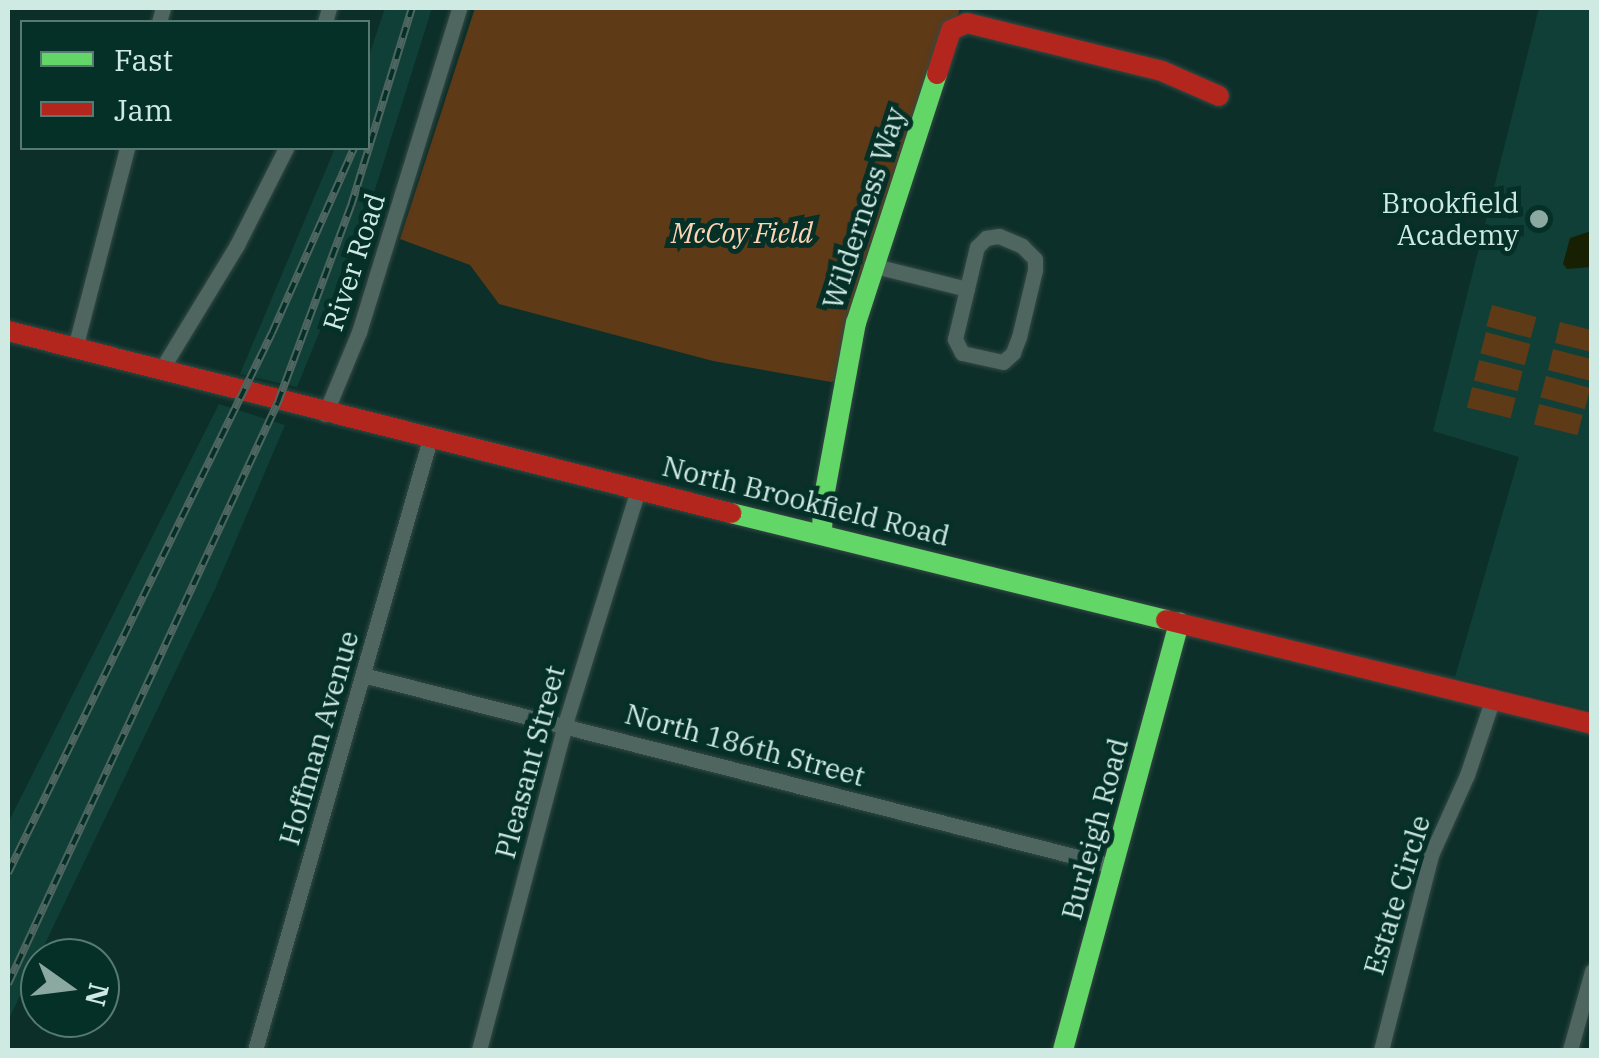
<!DOCTYPE html>
<style>
body{margin:0}
#map{position:relative;width:1599px;height:1058px;overflow:hidden;background:#0d2f29;font-family:"IBM Plex Serif",serif}
div>[style]{position:absolute}
[style*='--x']{left:calc(var(--x)*1px);top:calc(var(--y)*1px);width:calc(var(--w)*1px);rotate:calc(var(--a)*1deg)}
.built>*{inset:0;background:#0f3f36}
.green>*{inset:0;background:#5e3a17;transform-origin:0 0}
.water>*{inset:0;background:#182004}
.roads{filter:drop-shadow(0 0 2px #344944) drop-shadow(0 0 2px #344944)}
.street>*{height:15px;margin:-7.5px;padding:0 7.5px;transform-origin:7.5px;border-radius:7.5px;background:#4e6560}
.fast>*{height:20px;margin:-10px;padding:0 10px;transform-origin:10px;border-radius:10px;background:#63d668}
.jam>*{height:20px;margin:-10px;padding:0 10px;transform-origin:10px;border-radius:10px;background:#b3261e}
.rail>*{height:8px;margin-top:-4px;transform-origin:0;background:repeating-linear-gradient(90deg,#053028 0 11px,#4e6560 0 22px);box-sizing:border-box;border-block:2px solid #4e6560}
.dots>*{width:28px;height:28px;translate:-50% -50%;box-sizing:border-box;border:5px solid #053028;border-radius:50%}
span{translate:-50% -50%;white-space:nowrap;text-align:center;line-height:1.15;-webkit-text-stroke:10px #053028;paint-order:stroke}
.poi-label{font-size:28px;color:#cfeae2}
.right{translate:-100% -50%;text-align:right}
.street-label{font-size:28px;color:#cfeae2}
.park-label{font-size:28px;color:#ffd3b3;font-style:italic}
.frame{position:absolute;inset:0;border:10px solid #cfeae2;pointer-events:none}
.legend{position:absolute;left:20px;top:20px;width:350px;height:130px;box-sizing:border-box;background:#053028;border:2px solid #567a72;margin:0;padding:12px 18px;list-style:none;font-size:30px;color:#cfeae2}
.legend li{display:flex;align-items:center;gap:20px;height:50px}
.legend b{width:50px;border:2px solid #567a72}
.north{position:absolute;left:20px;top:938px;width:100px;height:100px;box-sizing:border-box;background:#053028;border:2px solid #567a72;border-radius:50%;rotate:104deg;font-size:28px;font-weight:700;line-height:40px;text-align:center;color:#cfeae2}
.north::after{content:'';display:block;margin:auto;width:35px;height:45px;background:#8ba9a1;clip-path:polygon(50% 0,100% 100%,50% 72%,0 100%)}
</style>
<div id="map">
<div class="built">
<div style="clip-path:polygon(385px 8px,432px 8px,367px 215px,297px 387px,240px 374px,335px 148px,368px 148px,368px 59px)"></div>
<div style="clip-path:polygon(1539px 8px,1591px 8px,1591px 710px,1455px 677px,1519px 457px,1433px 431px)"></div>
<div style="clip-path:polygon(219px 404px,285px 425px,215px 589px,8px 1021px,8px 823px)"></div>
</div>
<div class="green">
<div style="clip-path:polygon(475px 8px,960px 8px,841px 379px,831px 382px,713px 361px,499px 304px,470px 265px,400px 239px)"></div>
<div style="left:1492px;top:305px;width:46px;height:22px;rotate:15deg"></div>
<div style="clip-path:polygon(1560px 322px,1591px 330px,1591px 352px,1555px 343px)"></div>
<div style="left:1486px;top:332px;width:46px;height:22px;rotate:15deg"></div>
<div style="clip-path:polygon(1553px 349px,1591px 359px,1591px 381px,1548px 370px)"></div>
<div style="left:1479px;top:360px;width:45px;height:21px;rotate:14deg"></div>
<div style="left:1546px;top:376px;width:46px;height:22px;rotate:15deg"></div>
<div style="left:1472px;top:387px;width:45px;height:21px;rotate:14deg"></div>
<div style="left:1539px;top:404px;width:45px;height:21px;rotate:14deg"></div>
</div>
<div class="water">
<div style="clip-path:polygon(1591px 231px,1591px 267px,1567px 269px,1563px 264px,1570px 238px)"></div>
</div>
<div class="roads">
<div class="street">
<div style="--x:159;--y:22;--w:15;--a:-74"></div>
<div style="--x:325;--y:22;--w:15;--a:-74"></div>
<div style="--x:999;--y:236;--w:25;--a:23"></div>
<div style="--x:1022;--y:246;--w:18;--a:45"></div>
<div style="--x:1035;--y:259;--w:11;--a:90"></div>
<div style="--x:1035;--y:270;--w:69;--a:103.4"></div>
<div style="--x:1019;--y:337;--w:17;--a:111"></div>
<div style="--x:1013;--y:353;--w:13;--a:138"></div>
<div style="--x:1003;--y:362;--w:42;--a:-167.6"></div>
<div style="--x:962;--y:353;--w:16;--a:-117"></div>
<div style="--x:955;--y:339;--w:95;--a:-76.6"></div>
<div style="--x:977;--y:247;--w:13;--a:-45"></div>
<div style="--x:986;--y:238;--w:13;--a:-9"></div>
<div style="--x:871;--y:265;--w:99;--a:14"></div>
<div style="--x:75;--y:348;--w:207;--a:-75.4"></div>
<div style="--x:161;--y:370;--w:146;--a:-58.7"></div>
<div style="--x:237;--y:245;--w:109;--a:-63.2"></div>
<div style="--x:325;--y:414;--w:89;--a:-67.5"></div>
<div style="--x:359;--y:332;--w:339;--a:-72.8"></div>
<div style="--x:363;--y:675;--w:774;--a:14.29"></div>
<div style="--x:255;--y:1050;--w:636;--a:-74.02"></div>
<div style="--x:479;--y:1050;--w:337;--a:-75.2"></div>
<div style="--x:565;--y:724;--w:246;--a:-72.7"></div>
<div style="--x:1381;--y:1050;--w:201;--a:-75.6"></div>
<div style="--x:1431;--y:855;--w:88;--a:-65.8"></div>
<div style="--x:1467;--y:775;--w:78;--a:-71.3"></div>
<div style="--x:1570;--y:1050;--w:82;--a:-74.4"></div>
</div>
<div class="fast">
<div style="--x:731;--y:513;--w:448;--a:13.8"></div>
<div style="--x:822;--y:533;--w:31;--a:-88"></div>
<div style="--x:823;--y:502;--w:182;--a:-79.6"></div>
<div style="--x:856;--y:323;--w:262;--a:-72"></div>
<div style="--x:1063;--y:1050;--w:443;--a:-74.8"></div>
</div>
<div class="jam">
<div style="--x:937;--y:74;--w:46;--a:-72.3"></div>
<div style="--x:951;--y:30;--w:17;--a:-24"></div>
<div style="--x:967;--y:23;--w:201;--a:13.8"></div>
<div style="--x:1162;--y:71;--w:62;--a:23.7"></div>
<div style="--x:8;--y:331;--w:746;--a:14.13"></div>
<div style="--x:1166;--y:620;--w:439;--a:13.7"></div>
</div>
</div>
<div class="rail">
<div style="--x:8;--y:873;--w:601;--a:-63.95"></div>
<div style="--x:272;--y:333;--w:202;--a:-66.1"></div>
<div style="--x:8;--y:984;--w:642;--a:-65.11"></div>
<div style="--x:278;--y:402;--w:209;--a:-69.6"></div>
<div style="--x:351;--y:206;--w:207;--a:-72.9"></div>
</div>
<div class="dots">
<div style="left:1539px;top:219px;background:#8ba9a1"></div>
</div>
<div class="poi-label">
<span class="right" style="left:1519px;top:219px">Brookfield<br>Academy</span>
</div>
<div class="street-label">
<span style="left:864px;top:208px;rotate:-72deg">Wilderness Way</span>
<span style="left:354px;top:262px;rotate:-72deg">River Road</span>
<span style="left:806px;top:501px;rotate:14deg">North Brookfield Road</span>
<span style="left:319px;top:738px;rotate:-74deg">Hoffman Avenue</span>
<span style="left:745px;top:745px;rotate:15deg">North 186th Street</span>
<span style="left:530px;top:762px;rotate:-75deg">Pleasant Street</span>
<span style="left:1095px;top:829px;rotate:-75deg">Burleigh Road</span>
<span style="left:1397px;top:895px;rotate:-73deg">Estate Circle</span>
</div>
<div class="park-label">
<span style="left:742px;top:233px">McCoy Field</span>
</div>
<div class="frame"></div>
<ul class="legend">
<li><b style="height:12px;background:#63d668"></b>Fast</li>
<li><b style="height:12px;background:#b3261e"></b>Jam</li>
</ul>
<div class="north">N</div>
</div>
